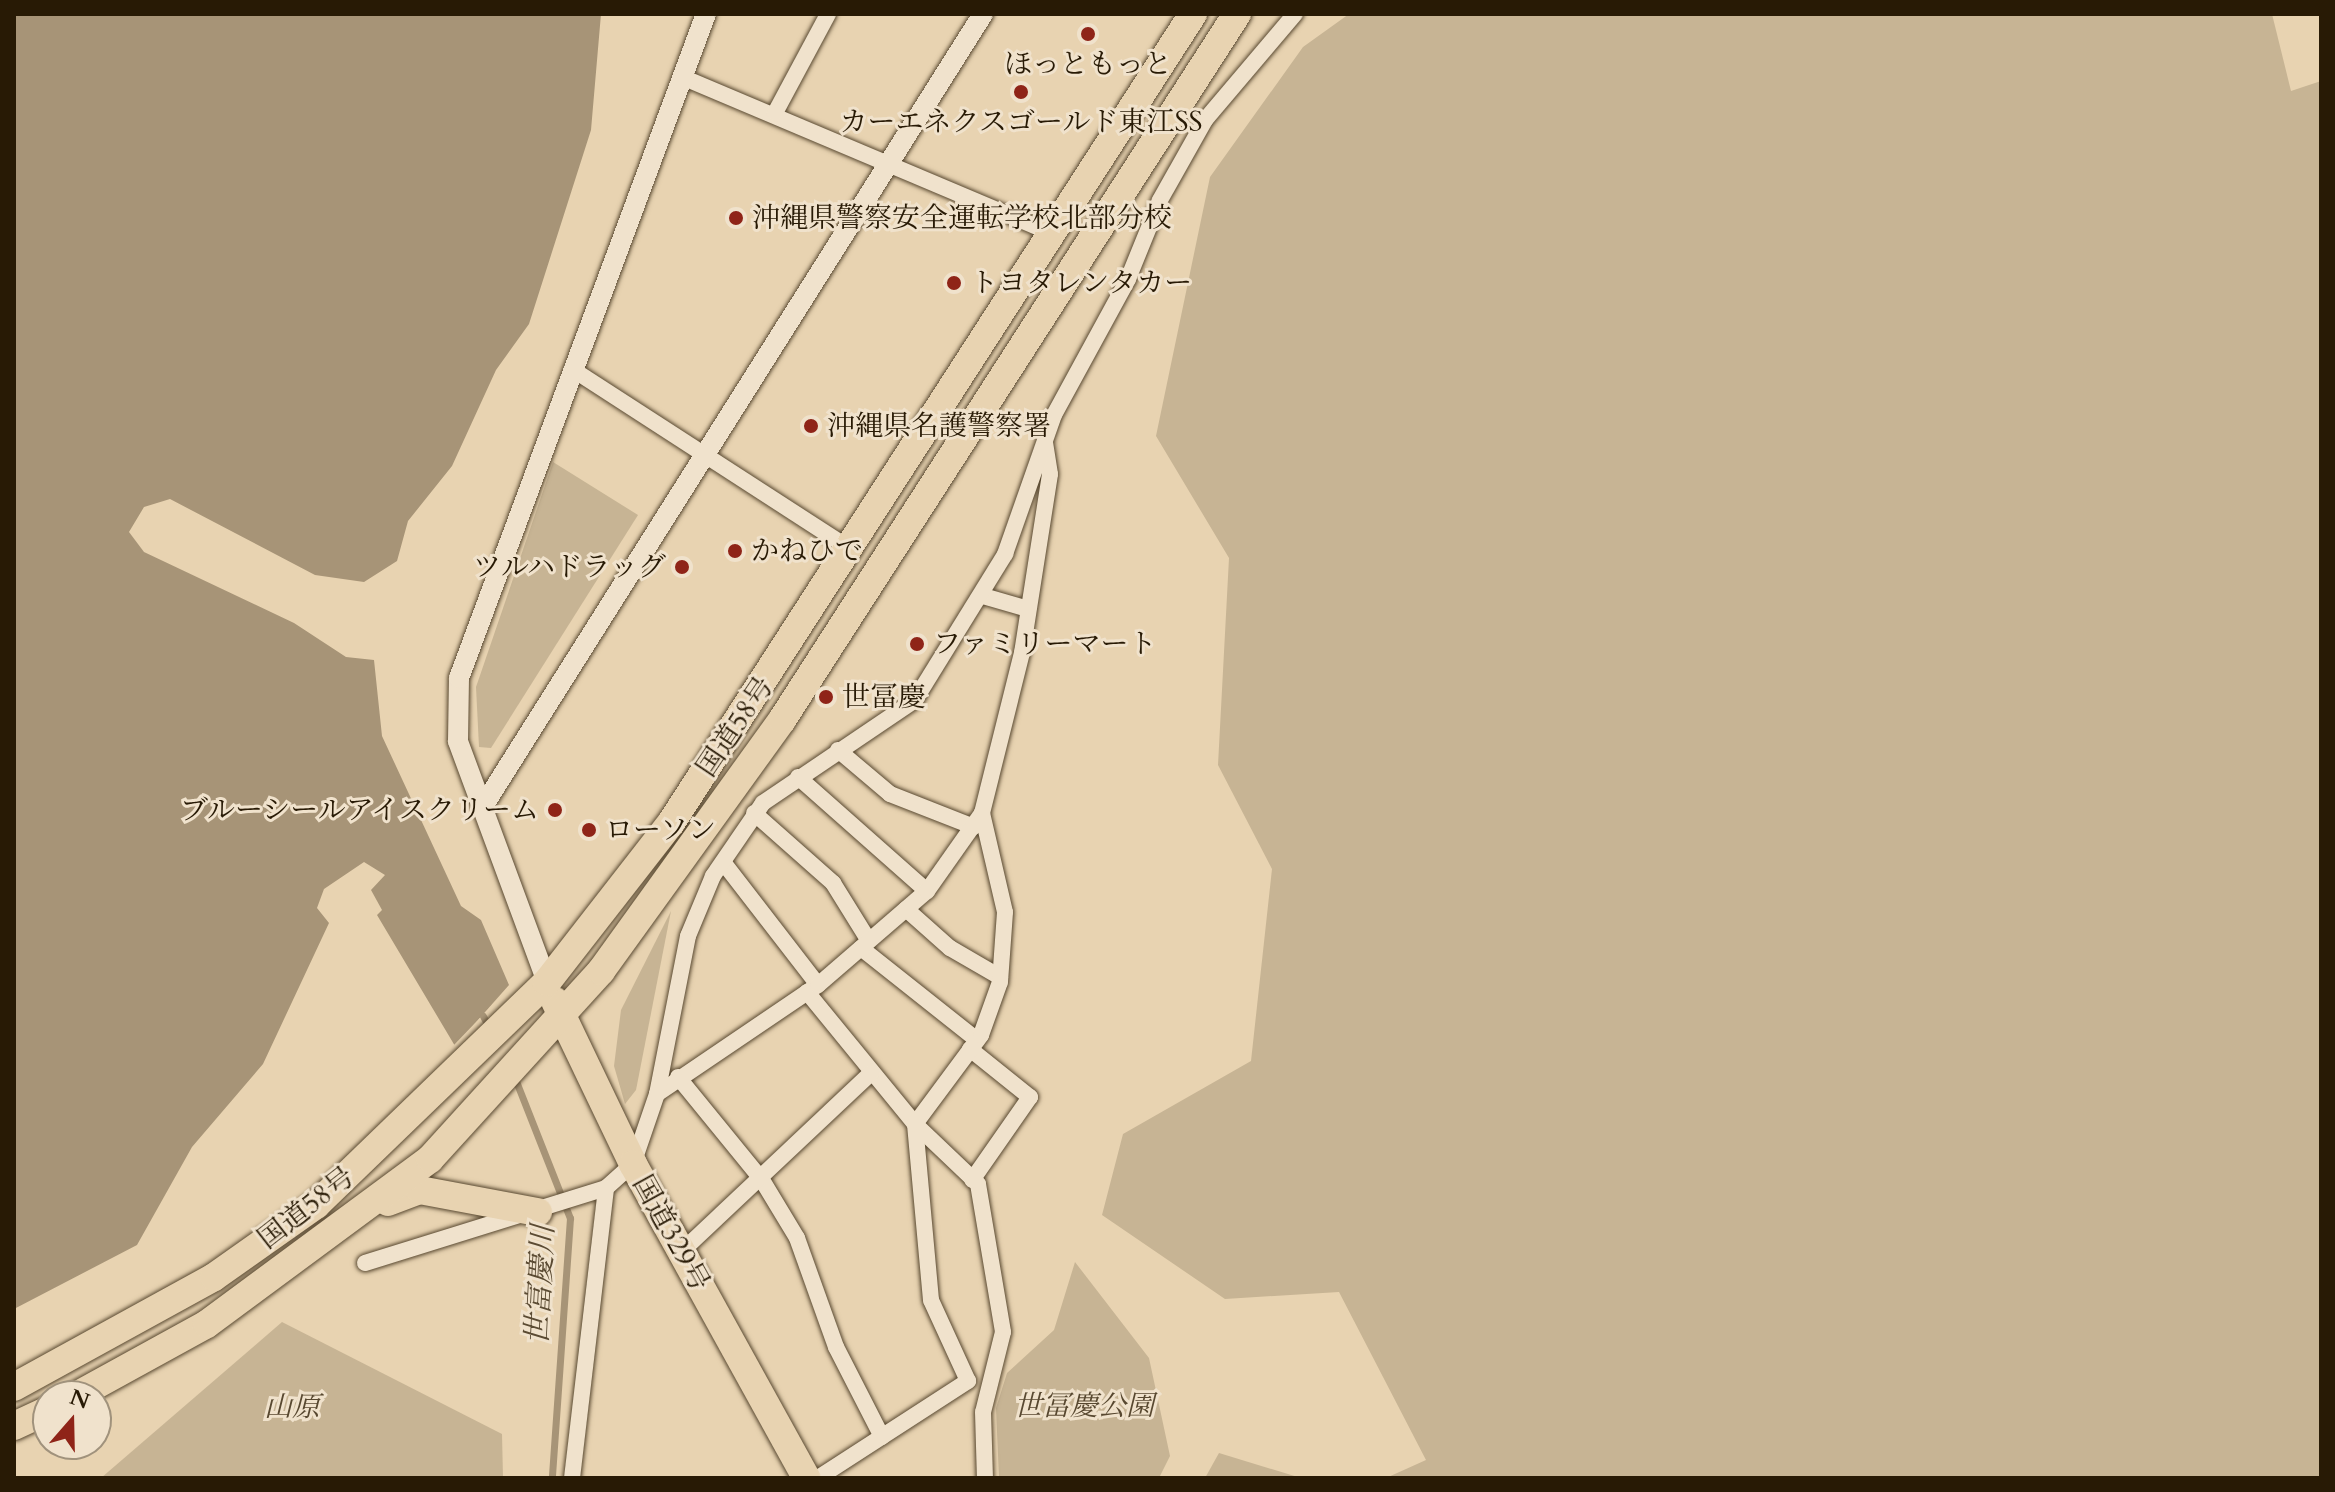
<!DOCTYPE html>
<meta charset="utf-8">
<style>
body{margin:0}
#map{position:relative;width:2335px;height:1492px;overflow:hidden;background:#e8d3b1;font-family:Cardo,"Noto Serif JP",serif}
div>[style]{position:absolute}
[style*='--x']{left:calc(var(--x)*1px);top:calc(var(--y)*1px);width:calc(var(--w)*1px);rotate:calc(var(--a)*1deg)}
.green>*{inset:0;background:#c7b494}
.water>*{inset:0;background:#a79477}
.pier>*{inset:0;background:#e8d3b1}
.stream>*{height:7px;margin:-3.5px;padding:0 3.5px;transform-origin:3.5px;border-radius:3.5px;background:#a79477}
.roads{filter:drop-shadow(0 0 2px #584830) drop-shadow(0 0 2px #584830)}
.minor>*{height:16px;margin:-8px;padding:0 8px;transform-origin:8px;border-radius:8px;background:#f0e2cc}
.tertiary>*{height:20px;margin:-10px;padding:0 10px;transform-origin:10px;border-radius:10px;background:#f0e2cc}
.trunk>*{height:28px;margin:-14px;padding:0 14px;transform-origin:14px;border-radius:14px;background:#e8d3b1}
.dots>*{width:22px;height:22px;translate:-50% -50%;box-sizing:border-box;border:4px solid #f0e2cc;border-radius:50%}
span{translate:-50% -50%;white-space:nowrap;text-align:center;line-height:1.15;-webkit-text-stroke:6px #f0e2cc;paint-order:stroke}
.poi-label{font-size:28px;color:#281a05}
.left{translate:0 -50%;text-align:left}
.right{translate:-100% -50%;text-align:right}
.street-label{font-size:28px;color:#281a05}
.park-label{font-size:28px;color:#584830;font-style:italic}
.water-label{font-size:30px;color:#5b4b33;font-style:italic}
.frame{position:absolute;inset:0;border:16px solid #281a05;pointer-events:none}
.north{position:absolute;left:32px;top:1380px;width:80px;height:80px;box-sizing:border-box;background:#f0e2cc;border:2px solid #a0927c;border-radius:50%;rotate:20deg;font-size:22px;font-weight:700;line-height:32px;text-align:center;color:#281a05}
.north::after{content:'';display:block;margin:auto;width:28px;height:36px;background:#8f2418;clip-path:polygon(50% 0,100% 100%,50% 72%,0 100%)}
</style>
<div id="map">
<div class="green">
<div style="clip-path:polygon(1349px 14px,2272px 14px,2291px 91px,2321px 81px,2321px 1478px,1386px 1478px,1426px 1460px,1339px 1292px,1225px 1299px,1102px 1215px,1123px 1134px,1251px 1061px,1272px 869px,1218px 765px,1229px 558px,1156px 436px,1210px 177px,1303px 47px)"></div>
<div style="clip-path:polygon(553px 462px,638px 515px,491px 748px,479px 747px,476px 687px)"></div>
<div style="clip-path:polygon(671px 911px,636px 1090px,625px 1104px,614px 1066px,621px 1010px)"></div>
<div style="clip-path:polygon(1075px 1262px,1149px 1358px,1170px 1456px,1159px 1478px,999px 1478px,996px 1408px,1007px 1373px,1054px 1330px)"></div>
<div style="clip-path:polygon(282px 1322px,502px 1434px,503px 1478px,101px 1478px)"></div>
<div style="clip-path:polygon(1219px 1453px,1301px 1478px,1205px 1478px)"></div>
</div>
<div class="water">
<div style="clip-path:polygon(14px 14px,601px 14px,591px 130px,529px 324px,496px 370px,452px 466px,408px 521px,397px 561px,364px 582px,315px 575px,170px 499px,144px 507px,129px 532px,144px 552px,294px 623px,346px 657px,374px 660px,382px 736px,461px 906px,481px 920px,509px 985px,455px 1046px,377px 915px,382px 910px,371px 890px,385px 875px,364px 862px,324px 889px,317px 908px,329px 923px,263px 1064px,192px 1147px,137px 1245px,14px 1309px)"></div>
</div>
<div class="pier">
<div style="clip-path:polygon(504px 993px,458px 1048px,452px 1049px,452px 1047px)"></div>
</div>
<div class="stream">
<div style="--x:483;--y:1016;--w:16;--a:63"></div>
<div style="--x:514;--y:1076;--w:153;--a:68.5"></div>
<div style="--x:570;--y:1218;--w:261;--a:94"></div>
</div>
<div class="roads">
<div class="minor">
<div style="--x:682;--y:77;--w:401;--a:22.9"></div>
<div style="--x:775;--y:113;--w:112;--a:-61.8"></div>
<div style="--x:572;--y:369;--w:333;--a:32.9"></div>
<div style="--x:983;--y:596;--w:47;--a:16.1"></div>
<div style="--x:838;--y:750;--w:68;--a:40.2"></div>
<div style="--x:890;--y:794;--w:90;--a:21.4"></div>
<div style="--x:798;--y:777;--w:172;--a:41.5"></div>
<div style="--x:754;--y:813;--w:106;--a:41.5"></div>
<div style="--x:833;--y:883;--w:68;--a:58.2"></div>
<div style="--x:723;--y:862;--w:155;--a:52.3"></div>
<div style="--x:906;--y:909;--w:59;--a:41.6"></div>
<div style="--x:950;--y:948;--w:58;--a:30.1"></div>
<div style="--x:861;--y:948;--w:148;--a:38.4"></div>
<div style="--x:807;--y:992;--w:171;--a:50.7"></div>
<div style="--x:915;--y:1124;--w:87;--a:43.6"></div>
<div style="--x:978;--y:1184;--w:150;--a:80.4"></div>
<div style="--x:1003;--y:1332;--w:82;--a:104"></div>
<div style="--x:983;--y:1412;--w:66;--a:88.3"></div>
<div style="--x:970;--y:1049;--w:77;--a:38.7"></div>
<div style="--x:1030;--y:1097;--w:101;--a:124.9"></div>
<div style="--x:678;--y:1077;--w:133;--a:50.8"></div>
<div style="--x:762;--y:1180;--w:68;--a:58.9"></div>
<div style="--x:797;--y:1238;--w:116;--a:70.3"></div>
<div style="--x:836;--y:1347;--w:101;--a:62.9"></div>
<div style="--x:657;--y:1094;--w:194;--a:-34.1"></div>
<div style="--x:818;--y:985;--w:144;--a:-40.8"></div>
<div style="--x:927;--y:891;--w:95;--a:-54.8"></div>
<div style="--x:982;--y:813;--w:165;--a:-76"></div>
<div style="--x:1022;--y:653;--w:181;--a:-81.1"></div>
<div style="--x:1050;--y:474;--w:32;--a:-99"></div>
<div style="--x:681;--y:1252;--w:262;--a:-43.3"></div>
<div style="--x:365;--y:1263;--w:252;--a:-17.3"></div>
<div style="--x:606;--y:1188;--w:36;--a:-42"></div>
<div style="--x:633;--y:1164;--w:74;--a:-71.1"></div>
<div style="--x:657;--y:1094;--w:161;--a:-78.9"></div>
<div style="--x:688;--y:936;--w:65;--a:-67.4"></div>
<div style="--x:713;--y:876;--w:88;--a:-55.6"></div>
<div style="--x:763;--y:803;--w:184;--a:-34.1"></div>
<div style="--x:915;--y:700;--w:172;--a:-58.3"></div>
<div style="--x:1005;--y:554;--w:147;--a:-70.6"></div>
<div style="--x:1054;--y:415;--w:155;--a:-61.4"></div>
<div style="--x:1128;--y:279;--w:85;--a:-67.9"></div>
<div style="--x:1160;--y:200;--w:92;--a:-60.6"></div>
<div style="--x:1205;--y:120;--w:139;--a:-49.7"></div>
<div style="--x:572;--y:1478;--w:292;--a:-83.3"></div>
<div style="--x:818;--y:1478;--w:179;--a:-32.9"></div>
<div style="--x:968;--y:1381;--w:89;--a:-114.6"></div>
<div style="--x:931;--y:1300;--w:177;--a:-95.2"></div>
<div style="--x:915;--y:1124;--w:111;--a:-53.4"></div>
<div style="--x:981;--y:1035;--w:56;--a:-70.3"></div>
<div style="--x:1000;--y:982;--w:70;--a:-85.9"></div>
<div style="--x:1005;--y:912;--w:102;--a:-103.1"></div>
</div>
<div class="tertiary">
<div style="--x:482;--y:808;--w:939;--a:-57.75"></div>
<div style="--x:547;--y:982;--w:257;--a:-110.3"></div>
<div style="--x:458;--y:741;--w:63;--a:-89.1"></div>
<div style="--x:459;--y:678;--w:708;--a:-69.6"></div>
</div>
<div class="trunk">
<div style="--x:555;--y:1001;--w:181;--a:64.4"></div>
<div style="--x:633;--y:1164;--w:359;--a:61.1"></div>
<div style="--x:388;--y:1202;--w:34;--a:-21"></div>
<div style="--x:420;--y:1190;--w:120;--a:10.6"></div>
<div style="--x:14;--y:1387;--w:228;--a:-28.8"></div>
<div style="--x:214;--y:1277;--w:125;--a:-35.2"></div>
<div style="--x:316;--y:1205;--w:321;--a:-44"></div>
<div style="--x:547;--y:982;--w:202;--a:-52.1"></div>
<div style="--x:671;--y:823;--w:963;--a:-57.17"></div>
<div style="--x:76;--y:1396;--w:149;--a:-28.8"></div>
<div style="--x:207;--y:1324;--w:277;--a:-36.5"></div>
<div style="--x:430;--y:1159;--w:254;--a:-47.7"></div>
<div style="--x:601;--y:971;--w:309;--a:-54.2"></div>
<div style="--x:782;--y:720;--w:840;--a:-57.2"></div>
<div style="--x:14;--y:1426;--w:38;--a:-25"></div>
</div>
</div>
<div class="dots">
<div style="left:1088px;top:34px;background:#8f2418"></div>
<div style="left:1021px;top:92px;background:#8f2418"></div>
<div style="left:736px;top:218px;background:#8f2418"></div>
<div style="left:954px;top:283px;background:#8f2418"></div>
<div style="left:811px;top:426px;background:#8f2418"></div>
<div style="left:735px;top:551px;background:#8f2418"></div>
<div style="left:682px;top:567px;background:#8f2418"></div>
<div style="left:917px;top:644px;background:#8f2418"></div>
<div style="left:826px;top:697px;background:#8f2418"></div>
<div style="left:555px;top:810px;background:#8f2418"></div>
<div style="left:589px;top:830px;background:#8f2418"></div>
</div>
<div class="poi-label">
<span style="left:1088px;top:64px">ほっともっと</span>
<span style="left:1021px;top:122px">カーエネクスゴールド東江SS</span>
<span class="left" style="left:752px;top:218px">沖縄県警察安全運転学校北部分校</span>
<span class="left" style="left:970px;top:283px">トヨタレンタカー</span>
<span class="left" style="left:827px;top:426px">沖縄県名護警察署</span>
<span class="left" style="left:751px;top:551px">かねひで</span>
<span class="right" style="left:666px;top:567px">ツルハドラッグ</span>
<span class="left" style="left:933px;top:644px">ファミリーマート</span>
<span class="left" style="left:842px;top:697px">世冨慶</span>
<span class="right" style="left:539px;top:810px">ブルーシールアイスクリーム</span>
<span class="left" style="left:605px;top:830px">ローソン</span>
</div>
<div class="street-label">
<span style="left:735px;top:727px;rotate:-56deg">国道58号</span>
<span style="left:306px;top:1208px;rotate:-38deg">国道58号</span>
<span style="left:671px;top:1233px;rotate:61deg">国道329号</span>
</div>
<div class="park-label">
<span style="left:1084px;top:1406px">世冨慶公園</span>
<span style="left:292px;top:1407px">山原</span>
</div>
<div class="water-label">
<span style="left:541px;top:1285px;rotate:-87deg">世富慶川</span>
</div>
<div class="frame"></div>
<div class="north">N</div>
</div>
